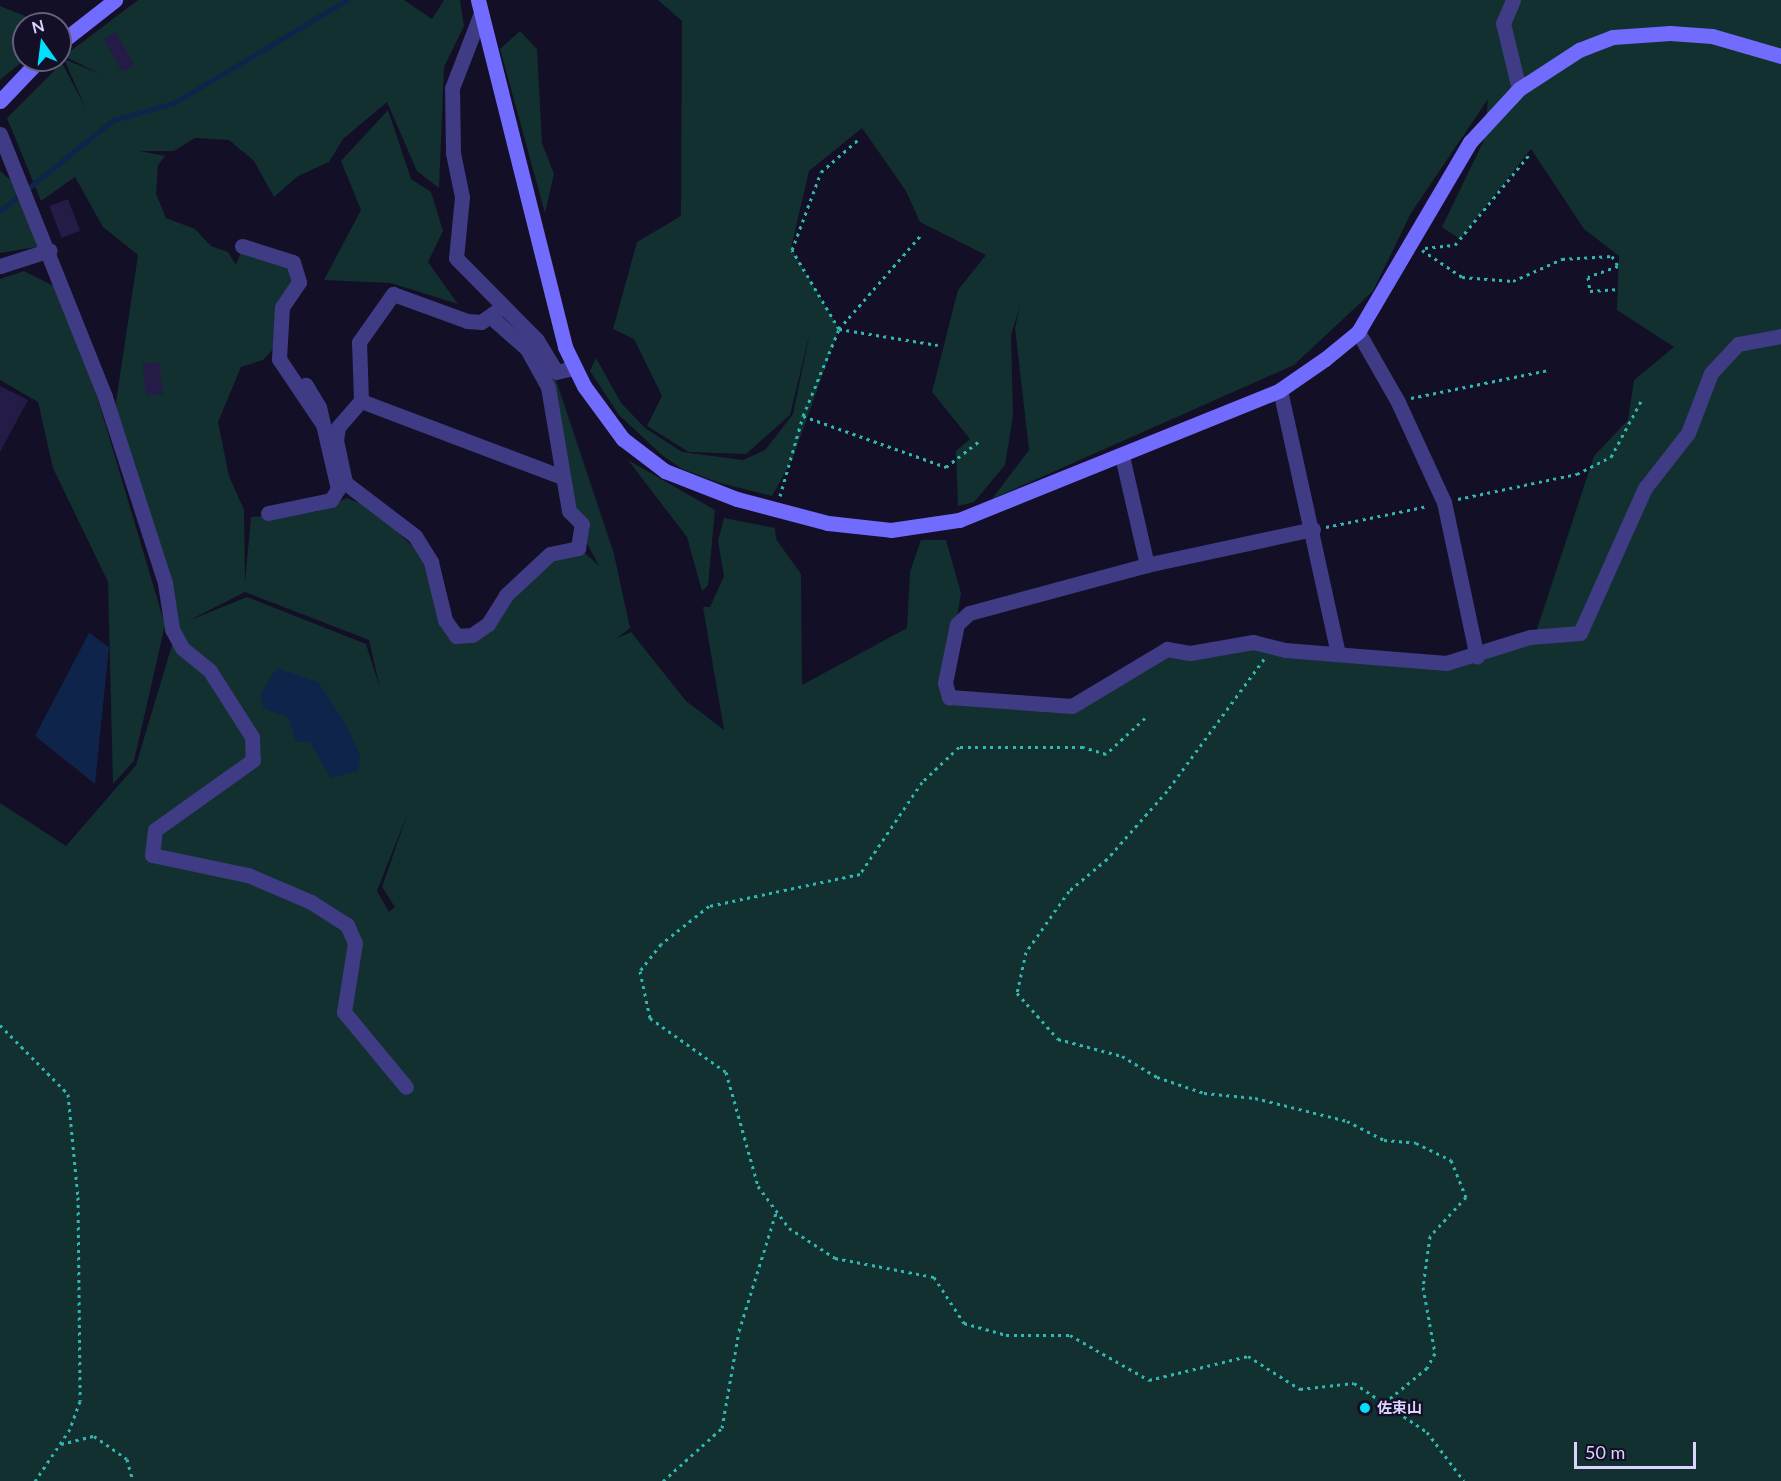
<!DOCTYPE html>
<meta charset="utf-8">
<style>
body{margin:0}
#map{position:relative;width:1781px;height:1481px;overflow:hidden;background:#130f26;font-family:Lato,"Noto Sans JP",sans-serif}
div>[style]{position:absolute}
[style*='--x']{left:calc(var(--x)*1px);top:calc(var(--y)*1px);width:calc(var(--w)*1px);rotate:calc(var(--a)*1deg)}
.green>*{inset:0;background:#12302f}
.water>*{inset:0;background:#0f244a}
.stream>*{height:4.5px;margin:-2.25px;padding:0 2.25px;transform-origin:2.25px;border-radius:2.25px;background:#0f244a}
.building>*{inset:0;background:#251b47;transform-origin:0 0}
.path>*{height:3px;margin-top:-1.5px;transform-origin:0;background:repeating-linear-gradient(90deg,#30b7b1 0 3px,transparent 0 7.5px)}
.street>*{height:15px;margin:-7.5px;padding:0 7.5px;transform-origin:7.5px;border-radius:7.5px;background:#3f3b84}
.secondary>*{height:15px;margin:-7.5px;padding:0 7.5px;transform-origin:7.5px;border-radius:7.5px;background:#726cfe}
.dots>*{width:16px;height:16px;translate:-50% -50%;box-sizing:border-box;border:3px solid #130f26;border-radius:50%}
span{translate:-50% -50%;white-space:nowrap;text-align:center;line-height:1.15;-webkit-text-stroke:4.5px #130f26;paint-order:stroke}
.poi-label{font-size:15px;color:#dad4ff;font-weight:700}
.left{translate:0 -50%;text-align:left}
.north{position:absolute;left:12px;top:12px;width:60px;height:60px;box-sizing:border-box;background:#130f26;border:2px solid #635e7d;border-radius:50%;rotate:346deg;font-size:16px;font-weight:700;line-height:24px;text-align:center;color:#dad4ff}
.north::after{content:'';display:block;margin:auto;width:21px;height:27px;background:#02dffd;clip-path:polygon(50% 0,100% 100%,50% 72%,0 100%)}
.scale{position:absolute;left:1574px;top:1442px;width:122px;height:27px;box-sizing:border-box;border:3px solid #dad4ff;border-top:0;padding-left:8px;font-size:18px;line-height:21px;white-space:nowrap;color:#dad4ff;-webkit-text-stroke:4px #130f26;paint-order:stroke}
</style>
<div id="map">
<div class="green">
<div style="clip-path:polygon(evenodd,138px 0,404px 0,432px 19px,444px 0,460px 0,464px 26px,444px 67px,439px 188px,417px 171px,387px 102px,343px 139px,329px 162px,298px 176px,274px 197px,254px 161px,229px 140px,195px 138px,174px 151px,140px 151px,165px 156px,158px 165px,156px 194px,166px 218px,195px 229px,211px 246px,228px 252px,236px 265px,241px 252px,277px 253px,298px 279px,278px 344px,263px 360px,241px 367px,218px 422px,229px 476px,244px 510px,245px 582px,251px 517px,315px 512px,347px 498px,373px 509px,424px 557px,437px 611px,471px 635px,564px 548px,585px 553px,599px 566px,568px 508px,548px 387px,498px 322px,506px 310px,550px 362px,614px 554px,630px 628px,616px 639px,631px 632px,686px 701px,724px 730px,703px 607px,710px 607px,724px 576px,718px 541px,724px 518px,775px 528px,776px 539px,801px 574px,802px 685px,907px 628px,910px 572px,921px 540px,946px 540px,961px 593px,944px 697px,1072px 706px,1165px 654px,1252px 646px,1451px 667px,1533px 641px,1594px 456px,1628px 420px,1634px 380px,1674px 347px,1617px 310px,1619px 256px,1584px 229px,1531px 149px,1460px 239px,1442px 227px,1484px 140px,1488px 99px,1411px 213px,1373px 291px,1294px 365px,992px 499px,1029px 450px,1015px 328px,1020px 306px,1011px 335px,1013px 416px,1005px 465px,974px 502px,958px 506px,956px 451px,970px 439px,932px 392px,958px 290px,986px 255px,920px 222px,906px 191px,862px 128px,809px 171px,791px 248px,839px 329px,792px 460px,772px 496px,720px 483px,682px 469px,662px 455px,619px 415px,590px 371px,596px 358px,621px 403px,645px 428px,682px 452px,743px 460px,765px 450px,793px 414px,810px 332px,790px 415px,746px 454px,689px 452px,647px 426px,662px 396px,634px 339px,613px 329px,637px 242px,681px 216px,682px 21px,658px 0,1781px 0,1781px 1481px,0 1481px,0 803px,66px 846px,136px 765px,178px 625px,113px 422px,138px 255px,103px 227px,75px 177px,41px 201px,7px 118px,62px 63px,86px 109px,64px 59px,100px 74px,64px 56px,138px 0,245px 592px,369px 640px,380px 688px,366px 644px,247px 597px,188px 621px,245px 592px,138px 0,408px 812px,382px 887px,395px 907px,389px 912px,377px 891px,408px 812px)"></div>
<div style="clip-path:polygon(0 6px,45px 24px,24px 24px,24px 60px,0 80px)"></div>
<div style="clip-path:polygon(520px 31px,537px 49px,542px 143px,554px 174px,545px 213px,500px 49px)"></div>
<div style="clip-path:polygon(388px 110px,411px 179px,431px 192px,443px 231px,428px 262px,458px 304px,391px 283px,324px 280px,361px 210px,341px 161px)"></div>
<div style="clip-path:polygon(0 171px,20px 188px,37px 247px,0 253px)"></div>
<div style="clip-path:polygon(24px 271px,54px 286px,94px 386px,165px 625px,134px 761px,113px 784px,108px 582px,53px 468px,38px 402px,0 380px,0 279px)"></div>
<div style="clip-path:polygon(628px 460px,715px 510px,708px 585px,702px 591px,687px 537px)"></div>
</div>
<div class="water">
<div style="clip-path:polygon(89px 633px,109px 647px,95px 784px,35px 736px)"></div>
<div style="clip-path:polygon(277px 668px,318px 682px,347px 726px,360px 756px,358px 771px,331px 778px,310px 742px,296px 742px,288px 717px,264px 709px,260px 695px)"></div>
</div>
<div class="stream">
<div style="--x:0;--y:211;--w:145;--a:-38.8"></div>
<div style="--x:113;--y:120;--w:63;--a:-15.6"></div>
<div style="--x:174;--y:103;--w:201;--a:-30.8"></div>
</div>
<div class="building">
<div style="left:116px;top:32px;width:38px;height:14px;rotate:61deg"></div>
<div style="left:68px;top:199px;width:34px;height:20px;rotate:69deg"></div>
<div style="left:159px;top:362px;width:32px;height:17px;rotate:83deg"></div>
<div style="clip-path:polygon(0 386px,28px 400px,0 452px)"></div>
</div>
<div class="path">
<div style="--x:1425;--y:248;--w:30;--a:-6"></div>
<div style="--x:1455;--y:245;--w:117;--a:-50.6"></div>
<div style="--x:1422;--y:250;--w:48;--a:34"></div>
<div style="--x:1462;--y:277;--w:51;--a:4.5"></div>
<div style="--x:1513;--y:281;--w:54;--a:-24.2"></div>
<div style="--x:1562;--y:259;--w:50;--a:-3.4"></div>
<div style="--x:1612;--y:256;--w:12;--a:59"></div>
<div style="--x:1618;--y:266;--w:32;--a:160"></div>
<div style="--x:1588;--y:277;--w:14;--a:82"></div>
<div style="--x:1590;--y:291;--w:29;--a:-4"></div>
<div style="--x:839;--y:329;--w:126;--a:-48.9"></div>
<div style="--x:839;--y:329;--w:100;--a:9.2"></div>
<div style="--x:1411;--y:398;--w:141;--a:-11.5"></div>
<div style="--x:803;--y:416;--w:152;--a:19.6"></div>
<div style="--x:946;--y:467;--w:41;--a:-38"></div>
<div style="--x:780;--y:496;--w:83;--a:-74"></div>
<div style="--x:803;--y:416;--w:94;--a:-67.5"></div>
<div style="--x:839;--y:329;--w:92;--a:-120.7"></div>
<div style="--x:792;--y:250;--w:83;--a:-69.6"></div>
<div style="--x:821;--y:172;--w:52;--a:-41.1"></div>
<div style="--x:1458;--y:499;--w:122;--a:-11.9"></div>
<div style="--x:1577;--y:474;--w:38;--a:-27"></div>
<div style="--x:1611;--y:457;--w:64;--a:-61.8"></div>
<div style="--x:1326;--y:527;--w:104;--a:-11.6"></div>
<div style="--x:1264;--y:659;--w:164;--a:126.3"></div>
<div style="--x:1167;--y:791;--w:91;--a:131.4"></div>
<div style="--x:1107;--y:859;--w:50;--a:139.9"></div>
<div style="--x:1069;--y:891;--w:75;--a:125.2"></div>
<div style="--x:1026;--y:952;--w:42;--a:102.4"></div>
<div style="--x:1017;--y:993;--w:62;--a:48.3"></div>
<div style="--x:1058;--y:1039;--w:66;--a:14.9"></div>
<div style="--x:1122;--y:1056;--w:41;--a:31"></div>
<div style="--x:1157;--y:1077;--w:50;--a:18.8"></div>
<div style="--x:1204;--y:1093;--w:51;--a:5.6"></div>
<div style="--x:1255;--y:1098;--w:95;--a:14"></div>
<div style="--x:1347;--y:1121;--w:42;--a:27.2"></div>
<div style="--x:1384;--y:1140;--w:32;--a:5"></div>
<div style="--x:1416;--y:1143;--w:39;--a:26"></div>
<div style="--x:1451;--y:1160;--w:40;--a:68"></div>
<div style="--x:1466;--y:1197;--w:53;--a:132.7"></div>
<div style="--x:1430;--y:1236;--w:51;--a:97.8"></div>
<div style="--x:1423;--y:1287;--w:67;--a:79.7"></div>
<div style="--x:1435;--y:1353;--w:17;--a:118"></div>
<div style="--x:1427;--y:1368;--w:57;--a:140.7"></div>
<div style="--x:1145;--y:718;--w:53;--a:137.3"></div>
<div style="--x:1106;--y:754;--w:24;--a:-163"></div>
<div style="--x:1083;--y:747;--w:124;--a:180"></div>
<div style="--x:959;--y:747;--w:51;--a:136.6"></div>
<div style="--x:922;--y:782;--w:111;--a:124"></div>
<div style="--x:860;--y:874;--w:154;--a:168"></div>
<div style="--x:709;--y:906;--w:61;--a:141.6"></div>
<div style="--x:661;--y:944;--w:34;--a:128"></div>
<div style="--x:640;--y:971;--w:48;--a:78"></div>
<div style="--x:650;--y:1018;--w:93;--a:35.4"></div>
<div style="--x:726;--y:1072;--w:118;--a:74.3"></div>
<div style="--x:758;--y:1186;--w:52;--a:53.6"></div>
<div style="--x:789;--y:1228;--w:55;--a:33.1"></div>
<div style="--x:835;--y:1258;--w:101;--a:10.9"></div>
<div style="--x:934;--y:1277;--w:55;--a:56.9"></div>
<div style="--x:964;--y:1323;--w:44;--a:15.9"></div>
<div style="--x:1006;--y:1335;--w:64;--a:0"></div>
<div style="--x:1070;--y:1335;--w:91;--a:29.7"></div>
<div style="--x:1149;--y:1380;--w:102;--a:-13.6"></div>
<div style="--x:1248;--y:1356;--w:62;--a:32.4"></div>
<div style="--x:1300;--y:1389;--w:54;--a:-6.3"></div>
<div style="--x:1354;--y:1383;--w:88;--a:33.9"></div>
<div style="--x:1427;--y:1432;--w:61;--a:52.9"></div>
<div style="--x:0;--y:1025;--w:97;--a:45.4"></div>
<div style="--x:68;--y:1094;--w:103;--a:84.5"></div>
<div style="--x:78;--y:1197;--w:204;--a:89.4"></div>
<div style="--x:80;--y:1401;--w:30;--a:110"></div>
<div style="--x:70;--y:1429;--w:63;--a:123.9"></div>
<div style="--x:61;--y:1444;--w:34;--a:-14"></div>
<div style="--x:94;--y:1436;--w:40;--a:34.9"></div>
<div style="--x:127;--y:1459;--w:23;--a:75"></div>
<div style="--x:663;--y:1481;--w:79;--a:-41.9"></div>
<div style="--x:722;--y:1428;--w:98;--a:-80.1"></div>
<div style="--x:739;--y:1331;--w:124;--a:-72.6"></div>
</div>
<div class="street">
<div style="--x:1513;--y:0;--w:25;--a:113"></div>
<div style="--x:1503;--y:23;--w:68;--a:76.4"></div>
<div style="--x:481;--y:13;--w:80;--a:111.1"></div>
<div style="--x:452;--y:88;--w:65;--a:89.1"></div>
<div style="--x:453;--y:153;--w:45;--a:78.4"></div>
<div style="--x:462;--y:197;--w:61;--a:95.6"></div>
<div style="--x:456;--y:258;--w:115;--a:45.4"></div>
<div style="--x:537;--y:340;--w:37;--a:59"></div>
<div style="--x:556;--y:372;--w:18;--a:-13"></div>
<div style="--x:0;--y:134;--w:283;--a:68.2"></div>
<div style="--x:105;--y:397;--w:195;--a:72.1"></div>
<div style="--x:165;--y:583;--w:47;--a:81.3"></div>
<div style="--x:172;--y:629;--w:21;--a:62"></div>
<div style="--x:182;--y:648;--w:36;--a:39"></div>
<div style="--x:210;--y:671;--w:78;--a:57.5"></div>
<div style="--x:252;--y:737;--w:23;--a:88"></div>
<div style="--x:253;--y:760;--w:120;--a:144.5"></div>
<div style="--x:155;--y:830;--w:25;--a:97"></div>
<div style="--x:152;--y:855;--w:98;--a:11.8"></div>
<div style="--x:248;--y:875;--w:69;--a:23.2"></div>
<div style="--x:311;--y:902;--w:43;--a:32.6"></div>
<div style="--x:347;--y:925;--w:20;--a:66"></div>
<div style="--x:355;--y:943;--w:70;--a:99.1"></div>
<div style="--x:344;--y:1012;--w:97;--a:50.4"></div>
<div style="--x:242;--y:246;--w:53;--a:17.4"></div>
<div style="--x:293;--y:262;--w:21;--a:73"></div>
<div style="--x:299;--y:282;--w:30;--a:124"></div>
<div style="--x:282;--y:307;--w:52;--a:93.3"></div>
<div style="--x:279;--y:359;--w:77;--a:56.1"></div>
<div style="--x:0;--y:266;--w:52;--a:-17.7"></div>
<div style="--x:1358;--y:332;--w:78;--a:60.2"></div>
<div style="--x:1397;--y:400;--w:112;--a:65.3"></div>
<div style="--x:1444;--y:502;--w:158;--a:78"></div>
<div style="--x:1280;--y:390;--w:270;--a:77.6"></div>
<div style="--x:361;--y:401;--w:59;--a:-91.9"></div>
<div style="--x:359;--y:342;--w:59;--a:-54.7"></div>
<div style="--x:393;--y:294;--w:79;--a:20"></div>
<div style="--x:467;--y:321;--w:14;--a:4"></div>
<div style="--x:481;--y:322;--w:21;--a:-35"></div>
<div style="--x:1122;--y:456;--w:112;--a:77.1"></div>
<div style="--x:335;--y:475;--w:101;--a:37.3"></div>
<div style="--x:415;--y:536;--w:31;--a:58"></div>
<div style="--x:431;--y:562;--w:60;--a:76.4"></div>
<div style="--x:445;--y:620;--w:19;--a:55"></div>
<div style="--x:456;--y:636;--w:16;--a:-4"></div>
<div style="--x:472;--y:635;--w:19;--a:-35"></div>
<div style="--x:488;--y:624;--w:34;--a:-58"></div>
<div style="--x:506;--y:595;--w:60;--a:-43"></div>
<div style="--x:550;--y:554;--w:29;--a:-12"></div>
<div style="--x:578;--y:548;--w:24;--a:-81"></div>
<div style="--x:582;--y:524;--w:18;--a:-135"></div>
<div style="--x:569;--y:511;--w:126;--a:-99.6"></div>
<div style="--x:548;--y:387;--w:43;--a:-118.9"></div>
<div style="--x:527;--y:349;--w:47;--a:-138.5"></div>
<div style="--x:345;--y:482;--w:43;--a:-102.1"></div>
<div style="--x:336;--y:440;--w:13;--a:-81"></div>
<div style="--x:338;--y:427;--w:35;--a:-49"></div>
<div style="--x:361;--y:401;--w:215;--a:20.7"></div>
<div style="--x:268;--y:513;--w:64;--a:-11.7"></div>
<div style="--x:331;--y:500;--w:13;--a:-58"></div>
<div style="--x:338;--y:489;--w:84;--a:-103"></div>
<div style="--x:319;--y:407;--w:26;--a:-121"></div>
<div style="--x:1313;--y:529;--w:170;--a:167.8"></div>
<div style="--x:1147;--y:565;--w:184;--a:164.9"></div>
<div style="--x:969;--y:613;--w:16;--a:137"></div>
<div style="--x:957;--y:624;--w:60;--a:101.5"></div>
<div style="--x:945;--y:683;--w:15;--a:74"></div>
<div style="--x:949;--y:697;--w:123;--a:4.2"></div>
<div style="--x:1072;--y:706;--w:111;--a:-31"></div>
<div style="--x:1167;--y:649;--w:23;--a:10"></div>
<div style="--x:1190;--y:653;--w:64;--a:-9.9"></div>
<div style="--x:1253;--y:642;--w:33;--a:14"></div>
<div style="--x:1285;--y:650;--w:162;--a:4.6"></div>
<div style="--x:1446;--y:663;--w:88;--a:-17.2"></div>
<div style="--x:1530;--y:637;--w:50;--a:-4.6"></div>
<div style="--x:1580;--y:633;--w:159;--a:-65.9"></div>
<div style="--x:1645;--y:488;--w:70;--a:-52"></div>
<div style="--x:1688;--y:433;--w:64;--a:-69"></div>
<div style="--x:1711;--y:373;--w:40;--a:-47"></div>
<div style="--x:1738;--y:344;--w:44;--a:-10.5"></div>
</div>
<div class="secondary">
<div style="--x:478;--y:0;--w:358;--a:75.9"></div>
<div style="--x:565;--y:347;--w:43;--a:64"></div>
<div style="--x:584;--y:386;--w:66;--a:53.7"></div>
<div style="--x:623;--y:439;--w:53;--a:37.3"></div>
<div style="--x:665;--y:471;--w:77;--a:21.3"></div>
<div style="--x:737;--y:499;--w:94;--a:14.8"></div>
<div style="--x:828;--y:523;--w:63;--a:6.3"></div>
<div style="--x:891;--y:530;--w:69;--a:-8.4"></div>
<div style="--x:959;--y:520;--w:346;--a:-22"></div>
<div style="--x:1280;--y:390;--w:55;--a:-34.6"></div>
<div style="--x:1325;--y:359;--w:43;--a:-39.3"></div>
<div style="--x:1358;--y:332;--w:221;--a:-59.5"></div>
<div style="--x:1470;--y:142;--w:72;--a:-47.2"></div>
<div style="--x:1519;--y:89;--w:72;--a:-33"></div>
<div style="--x:1579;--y:50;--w:36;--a:-21"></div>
<div style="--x:1613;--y:37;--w:57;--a:-4"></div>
<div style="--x:1670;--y:33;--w:42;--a:4.1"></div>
<div style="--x:1712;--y:36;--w:72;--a:16.2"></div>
<div style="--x:60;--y:43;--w:70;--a:-38"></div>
<div style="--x:0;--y:101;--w:57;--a:-46.4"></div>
</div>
<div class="dots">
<div style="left:1365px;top:1408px;background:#02dffd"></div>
</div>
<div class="poi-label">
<span class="left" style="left:1377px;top:1408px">佐束山</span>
</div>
<div class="north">N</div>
<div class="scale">50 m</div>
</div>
